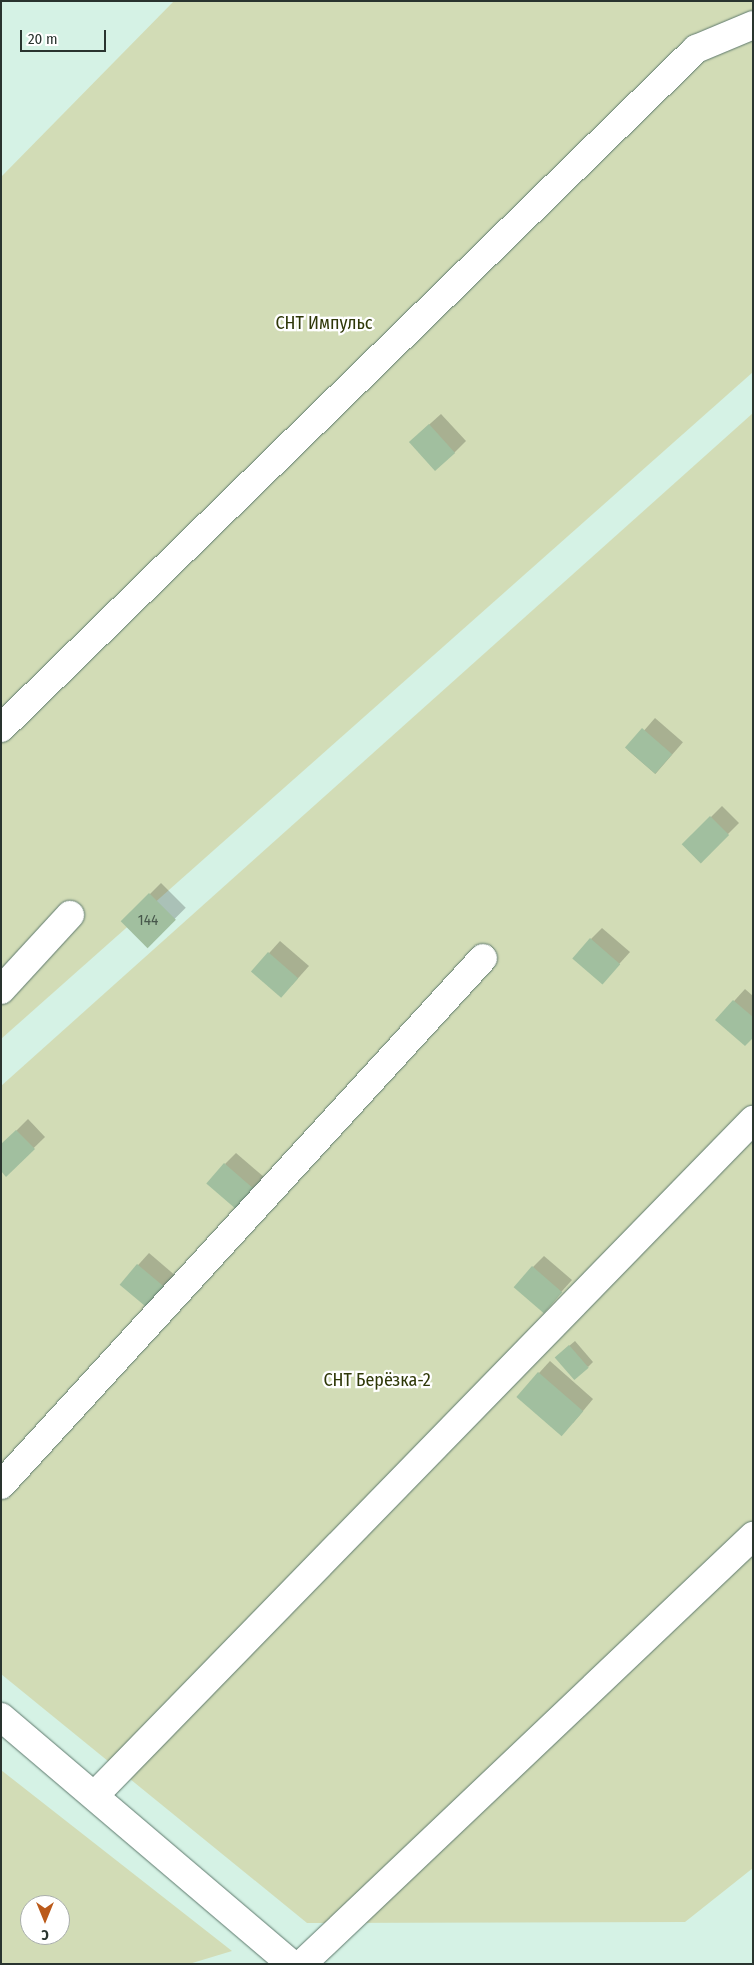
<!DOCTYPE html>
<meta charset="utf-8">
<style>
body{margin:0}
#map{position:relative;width:754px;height:1965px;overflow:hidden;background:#d5f2e5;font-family:"Fira Sans Condensed",sans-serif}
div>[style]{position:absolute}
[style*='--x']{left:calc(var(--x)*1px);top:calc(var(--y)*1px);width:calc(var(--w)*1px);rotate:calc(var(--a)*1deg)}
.green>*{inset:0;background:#d2dcb6}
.shadow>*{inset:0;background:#0003;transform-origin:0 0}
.building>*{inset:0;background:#a1bf9f;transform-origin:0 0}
.roads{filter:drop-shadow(0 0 1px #5d786c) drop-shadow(0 0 1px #5d786c)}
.minor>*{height:28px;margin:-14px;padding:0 14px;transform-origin:14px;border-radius:14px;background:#fff}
span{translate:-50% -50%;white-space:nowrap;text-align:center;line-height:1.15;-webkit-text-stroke:4.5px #fff;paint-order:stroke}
.number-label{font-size:15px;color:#47574b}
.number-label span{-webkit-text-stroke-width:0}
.park-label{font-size:18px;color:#2f3808}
.frame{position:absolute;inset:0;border:2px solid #29342f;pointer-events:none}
.north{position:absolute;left:20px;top:1895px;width:50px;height:50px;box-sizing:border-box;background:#fff;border:1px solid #a9aeac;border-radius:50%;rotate:180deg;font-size:14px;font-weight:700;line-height:20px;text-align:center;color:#29342f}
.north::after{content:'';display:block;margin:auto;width:18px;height:22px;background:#bb5a1a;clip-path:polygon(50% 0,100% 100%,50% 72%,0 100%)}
.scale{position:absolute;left:20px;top:30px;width:86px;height:22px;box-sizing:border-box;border:2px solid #29342f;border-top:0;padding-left:6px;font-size:15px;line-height:18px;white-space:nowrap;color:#29342f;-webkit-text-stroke:4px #fff;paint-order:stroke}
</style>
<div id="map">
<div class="green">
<div style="clip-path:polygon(174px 1px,753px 1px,753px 372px,1px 1039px,1px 177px)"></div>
<div style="clip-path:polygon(753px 413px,753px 1868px,685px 1922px,307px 1923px,1px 1674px,1px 1086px)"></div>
<div style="clip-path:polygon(evenodd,1px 1770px,232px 1951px,189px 1964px,1px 1964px,1px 1770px,30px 1905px,60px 1905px,60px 1935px,30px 1935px,30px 1905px)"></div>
</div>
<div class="shadow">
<div style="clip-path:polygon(441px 414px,466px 441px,454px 453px,422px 431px)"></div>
<div style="left:655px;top:718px;width:37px;height:42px;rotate:41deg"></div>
<div style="left:722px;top:806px;width:24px;height:54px;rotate:45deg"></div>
<div style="left:161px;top:883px;width:35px;height:54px;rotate:45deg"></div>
<div style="clip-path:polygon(602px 928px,630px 952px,602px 983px,591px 939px)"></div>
<div style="clip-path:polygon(280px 941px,309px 966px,292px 985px,252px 972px)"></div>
<div style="clip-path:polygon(745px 989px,753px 996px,753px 1037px,717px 1020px)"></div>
<div style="clip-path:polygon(28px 1119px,45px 1137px,6px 1175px,1px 1146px)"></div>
<div style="clip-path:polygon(236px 1153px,264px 1177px,247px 1197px,225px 1164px)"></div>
<div style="clip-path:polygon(149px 1253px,177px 1277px,160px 1297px,121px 1284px)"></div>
<div style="clip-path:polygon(544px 1256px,572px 1280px,544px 1311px,533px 1267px)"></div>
<div style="clip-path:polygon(575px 1341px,593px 1362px,588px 1367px,562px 1352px)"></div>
<div style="clip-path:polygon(550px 1361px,593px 1399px,573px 1423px,518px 1396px)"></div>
</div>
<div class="building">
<div style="left:429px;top:424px;width:39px;height:27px;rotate:48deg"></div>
<div style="left:642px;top:728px;width:40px;height:26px;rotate:41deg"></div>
<div style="left:710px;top:816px;width:27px;height:40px;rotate:45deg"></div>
<div style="left:149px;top:893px;width:38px;height:40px;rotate:45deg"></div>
<div style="left:590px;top:938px;width:40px;height:27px;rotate:41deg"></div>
<div style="left:268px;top:952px;width:40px;height:26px;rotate:41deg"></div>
<div style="clip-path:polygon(733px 1000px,753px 1017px,753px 1038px,745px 1046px,715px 1020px)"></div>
<div style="clip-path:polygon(16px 1130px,35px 1149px,6px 1177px,1px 1171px,1px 1144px)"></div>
<div style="left:224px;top:1163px;width:40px;height:27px;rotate:41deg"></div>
<div style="left:137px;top:1264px;width:39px;height:27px;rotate:40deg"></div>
<div style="left:532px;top:1266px;width:40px;height:28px;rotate:41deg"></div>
<div style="left:569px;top:1345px;width:30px;height:19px;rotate:49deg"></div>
<div style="left:538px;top:1372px;width:60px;height:33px;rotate:41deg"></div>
</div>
<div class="roads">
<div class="minor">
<div style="--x:1;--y:728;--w:972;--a:-44.33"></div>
<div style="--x:696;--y:49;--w:62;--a:-22.8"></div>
<div style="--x:1;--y:990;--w:102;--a:-47.4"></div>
<div style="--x:1;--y:1485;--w:714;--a:-47.55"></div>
<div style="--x:1;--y:1717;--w:381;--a:40.4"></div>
<div style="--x:95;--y:1795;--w:943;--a:-45.73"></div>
<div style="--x:302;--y:1964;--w:622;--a:-43.5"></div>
</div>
</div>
<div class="number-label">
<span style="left:148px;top:921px">144</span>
</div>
<div class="park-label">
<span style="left:324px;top:323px">СНТ Импульс</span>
<span style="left:377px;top:1380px">СНТ Берёзка-2</span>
</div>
<div class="frame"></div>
<div class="north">С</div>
<div class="scale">20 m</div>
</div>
